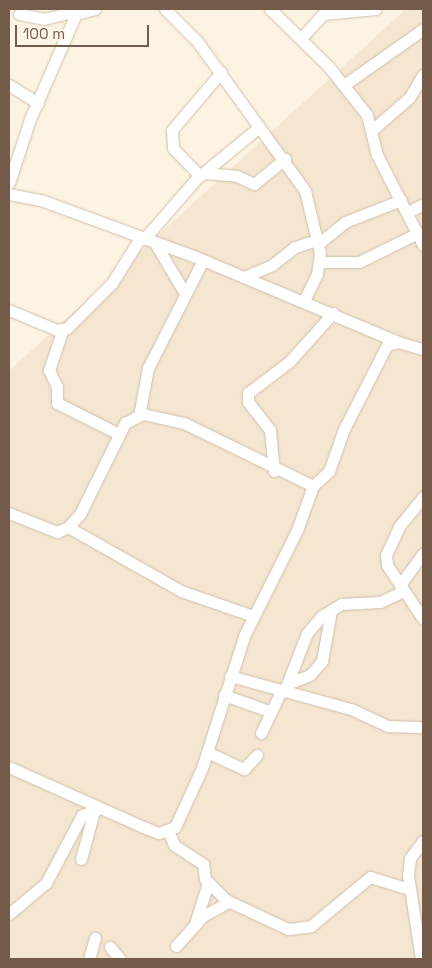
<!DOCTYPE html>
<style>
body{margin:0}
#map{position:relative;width:432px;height:968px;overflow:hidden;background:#fdf3e2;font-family:"Space Grotesk",sans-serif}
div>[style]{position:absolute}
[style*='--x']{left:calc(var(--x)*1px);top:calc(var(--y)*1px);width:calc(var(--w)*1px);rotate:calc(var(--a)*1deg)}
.residential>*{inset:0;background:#f4e6d0}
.roads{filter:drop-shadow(0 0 1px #d0beab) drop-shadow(0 0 1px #d0beab)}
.minor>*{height:11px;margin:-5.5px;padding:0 5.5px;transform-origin:5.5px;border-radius:5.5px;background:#fff}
span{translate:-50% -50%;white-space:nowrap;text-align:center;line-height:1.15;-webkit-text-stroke:4.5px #fff7e8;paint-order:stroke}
.frame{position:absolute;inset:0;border:10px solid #745a48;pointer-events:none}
.scale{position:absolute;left:15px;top:25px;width:134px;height:22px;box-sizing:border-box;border:2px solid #745a48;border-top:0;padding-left:6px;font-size:15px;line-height:18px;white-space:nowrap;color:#745a48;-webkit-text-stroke:4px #fff7e8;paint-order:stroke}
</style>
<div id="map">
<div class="residential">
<div style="clip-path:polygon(406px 9px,423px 9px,423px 959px,9px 959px,9px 371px)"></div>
</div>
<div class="roads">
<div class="minor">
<div style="--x:165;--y:9;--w:45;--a:45"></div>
<div style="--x:197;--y:41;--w:185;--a:54.2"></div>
<div style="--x:305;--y:191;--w:64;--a:76.4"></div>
<div style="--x:320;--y:253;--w:21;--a:98"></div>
<div style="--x:317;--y:274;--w:30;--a:116"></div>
<div style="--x:270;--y:9;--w:83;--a:44.5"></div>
<div style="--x:329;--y:67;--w:61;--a:51.6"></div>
<div style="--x:367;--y:115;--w:41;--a:76"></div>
<div style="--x:377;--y:155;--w:101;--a:62.9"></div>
<div style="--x:19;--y:14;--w:25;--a:11"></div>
<div style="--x:44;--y:19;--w:34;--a:-14"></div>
<div style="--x:76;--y:14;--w:20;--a:-15"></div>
<div style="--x:301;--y:38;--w:33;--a:-47"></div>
<div style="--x:323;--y:14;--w:53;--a:-5.4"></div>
<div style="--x:9;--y:85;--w:34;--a:32"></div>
<div style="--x:344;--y:85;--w:97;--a:-35.3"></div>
<div style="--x:372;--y:130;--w:49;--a:-40.9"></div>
<div style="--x:409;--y:98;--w:27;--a:-59"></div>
<div style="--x:204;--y:173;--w:33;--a:5"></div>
<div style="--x:237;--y:176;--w:19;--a:25"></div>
<div style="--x:254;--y:184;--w:40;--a:-39"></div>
<div style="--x:200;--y:176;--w:39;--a:-134"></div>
<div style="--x:173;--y:148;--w:18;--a:-93"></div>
<div style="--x:172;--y:130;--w:76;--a:-49.8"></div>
<div style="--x:9;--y:183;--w:67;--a:-71.8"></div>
<div style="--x:30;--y:119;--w:120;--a:-66.4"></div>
<div style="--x:9;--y:194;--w:33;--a:11"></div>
<div style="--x:41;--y:200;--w:165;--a:20.2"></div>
<div style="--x:196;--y:257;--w:219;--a:22.8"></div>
<div style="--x:408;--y:212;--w:17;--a:-28"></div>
<div style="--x:144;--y:239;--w:79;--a:-49.1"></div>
<div style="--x:196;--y:179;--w:82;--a:-39.5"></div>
<div style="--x:155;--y:243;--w:57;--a:59.4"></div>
<div style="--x:318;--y:244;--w:35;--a:-39"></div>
<div style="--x:345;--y:222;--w:60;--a:-21.4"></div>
<div style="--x:319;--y:262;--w:40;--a:0"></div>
<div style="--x:359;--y:262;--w:66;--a:-26.2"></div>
<div style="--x:244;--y:277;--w:30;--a:-23"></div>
<div style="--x:272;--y:265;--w:29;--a:-38"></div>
<div style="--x:295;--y:247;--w:23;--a:-18"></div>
<div style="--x:9;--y:310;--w:52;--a:22.6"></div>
<div style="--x:57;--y:330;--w:10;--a:-11"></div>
<div style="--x:67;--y:328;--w:64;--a:-45"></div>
<div style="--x:112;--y:283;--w:53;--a:-58.1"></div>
<div style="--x:63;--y:329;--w:43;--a:108.9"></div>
<div style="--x:49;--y:370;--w:19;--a:65"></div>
<div style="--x:57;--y:387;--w:16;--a:90"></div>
<div style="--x:57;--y:403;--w:69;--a:26.6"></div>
<div style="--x:139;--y:416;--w:49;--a:-79.4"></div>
<div style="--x:148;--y:368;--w:121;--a:-63"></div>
<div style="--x:274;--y:471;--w:41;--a:-95.6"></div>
<div style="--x:270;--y:430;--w:36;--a:-128"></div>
<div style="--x:248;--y:402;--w:9;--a:-90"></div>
<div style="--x:248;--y:393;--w:51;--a:-37.1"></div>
<div style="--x:289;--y:362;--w:66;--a:-48.1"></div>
<div style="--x:423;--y:497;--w:38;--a:129"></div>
<div style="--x:399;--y:527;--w:31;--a:115"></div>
<div style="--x:386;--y:555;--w:10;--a:84"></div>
<div style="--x:387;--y:565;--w:65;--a:56.3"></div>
<div style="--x:9;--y:513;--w:52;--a:21.6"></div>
<div style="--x:57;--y:532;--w:12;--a:-24"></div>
<div style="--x:68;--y:527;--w:18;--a:-47"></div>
<div style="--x:80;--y:514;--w:102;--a:-63.7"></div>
<div style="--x:125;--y:423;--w:20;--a:-27"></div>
<div style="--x:143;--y:414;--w:42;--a:12.4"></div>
<div style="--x:184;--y:423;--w:144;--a:26"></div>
<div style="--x:313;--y:486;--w:22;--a:-43"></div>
<div style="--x:329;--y:471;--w:45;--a:-70.3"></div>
<div style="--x:344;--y:429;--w:94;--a:-62.9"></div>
<div style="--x:387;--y:345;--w:11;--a:-15"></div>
<div style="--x:398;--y:342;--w:26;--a:16"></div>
<div style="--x:68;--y:527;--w:130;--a:29.5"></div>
<div style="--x:181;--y:591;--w:76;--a:19.1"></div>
<div style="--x:400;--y:585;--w:39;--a:-54"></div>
<div style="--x:230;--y:676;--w:125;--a:15.3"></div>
<div style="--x:351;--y:709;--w:41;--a:24.7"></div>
<div style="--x:388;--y:726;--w:35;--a:2"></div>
<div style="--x:289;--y:683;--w:22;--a:-21"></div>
<div style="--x:310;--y:675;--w:18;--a:-49"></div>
<div style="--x:322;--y:661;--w:51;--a:-79.8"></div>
<div style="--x:284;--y:692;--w:63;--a:-68.7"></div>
<div style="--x:307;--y:633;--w:23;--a:-49"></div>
<div style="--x:322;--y:616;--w:22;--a:-32"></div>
<div style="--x:341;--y:604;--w:39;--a:-3"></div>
<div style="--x:380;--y:602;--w:26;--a:-25"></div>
<div style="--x:224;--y:695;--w:48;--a:19.6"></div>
<div style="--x:261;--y:733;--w:47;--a:-64.5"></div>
<div style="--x:207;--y:752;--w:41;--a:24.7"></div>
<div style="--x:244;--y:769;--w:19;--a:-47"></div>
<div style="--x:9;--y:767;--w:147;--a:24.1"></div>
<div style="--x:143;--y:827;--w:17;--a:21"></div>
<div style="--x:159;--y:833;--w:17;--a:-21"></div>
<div style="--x:175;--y:827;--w:65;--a:-65.4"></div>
<div style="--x:202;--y:768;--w:139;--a:-72.3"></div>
<div style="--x:244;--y:636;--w:119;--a:-63.4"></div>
<div style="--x:297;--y:530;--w:47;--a:-70"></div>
<div style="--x:169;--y:833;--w:13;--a:67"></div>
<div style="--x:174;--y:845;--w:35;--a:33"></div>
<div style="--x:203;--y:864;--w:15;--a:82"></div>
<div style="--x:205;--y:879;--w:30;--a:45"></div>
<div style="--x:226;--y:900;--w:68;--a:25.1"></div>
<div style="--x:288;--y:929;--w:23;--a:-7"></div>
<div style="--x:311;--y:926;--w:77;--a:-39.7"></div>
<div style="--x:370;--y:877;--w:41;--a:17.1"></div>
<div style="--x:81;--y:859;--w:50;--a:-74.8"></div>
<div style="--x:9;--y:914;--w:48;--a:-40"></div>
<div style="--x:46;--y:883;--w:77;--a:-62.1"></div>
<div style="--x:82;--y:815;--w:20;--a:-20"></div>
<div style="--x:195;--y:924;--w:43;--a:-72.4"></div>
<div style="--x:176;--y:946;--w:40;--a:-48"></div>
<div style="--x:203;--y:916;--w:29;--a:-29"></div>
<div style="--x:110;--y:947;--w:16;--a:50"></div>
<div style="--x:89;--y:959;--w:22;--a:-74"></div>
<div style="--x:421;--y:959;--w:85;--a:-98.8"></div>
<div style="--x:408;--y:875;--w:17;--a:-83"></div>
<div style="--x:410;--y:858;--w:21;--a:-53"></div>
</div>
</div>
<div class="frame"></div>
<div class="scale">100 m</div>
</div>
